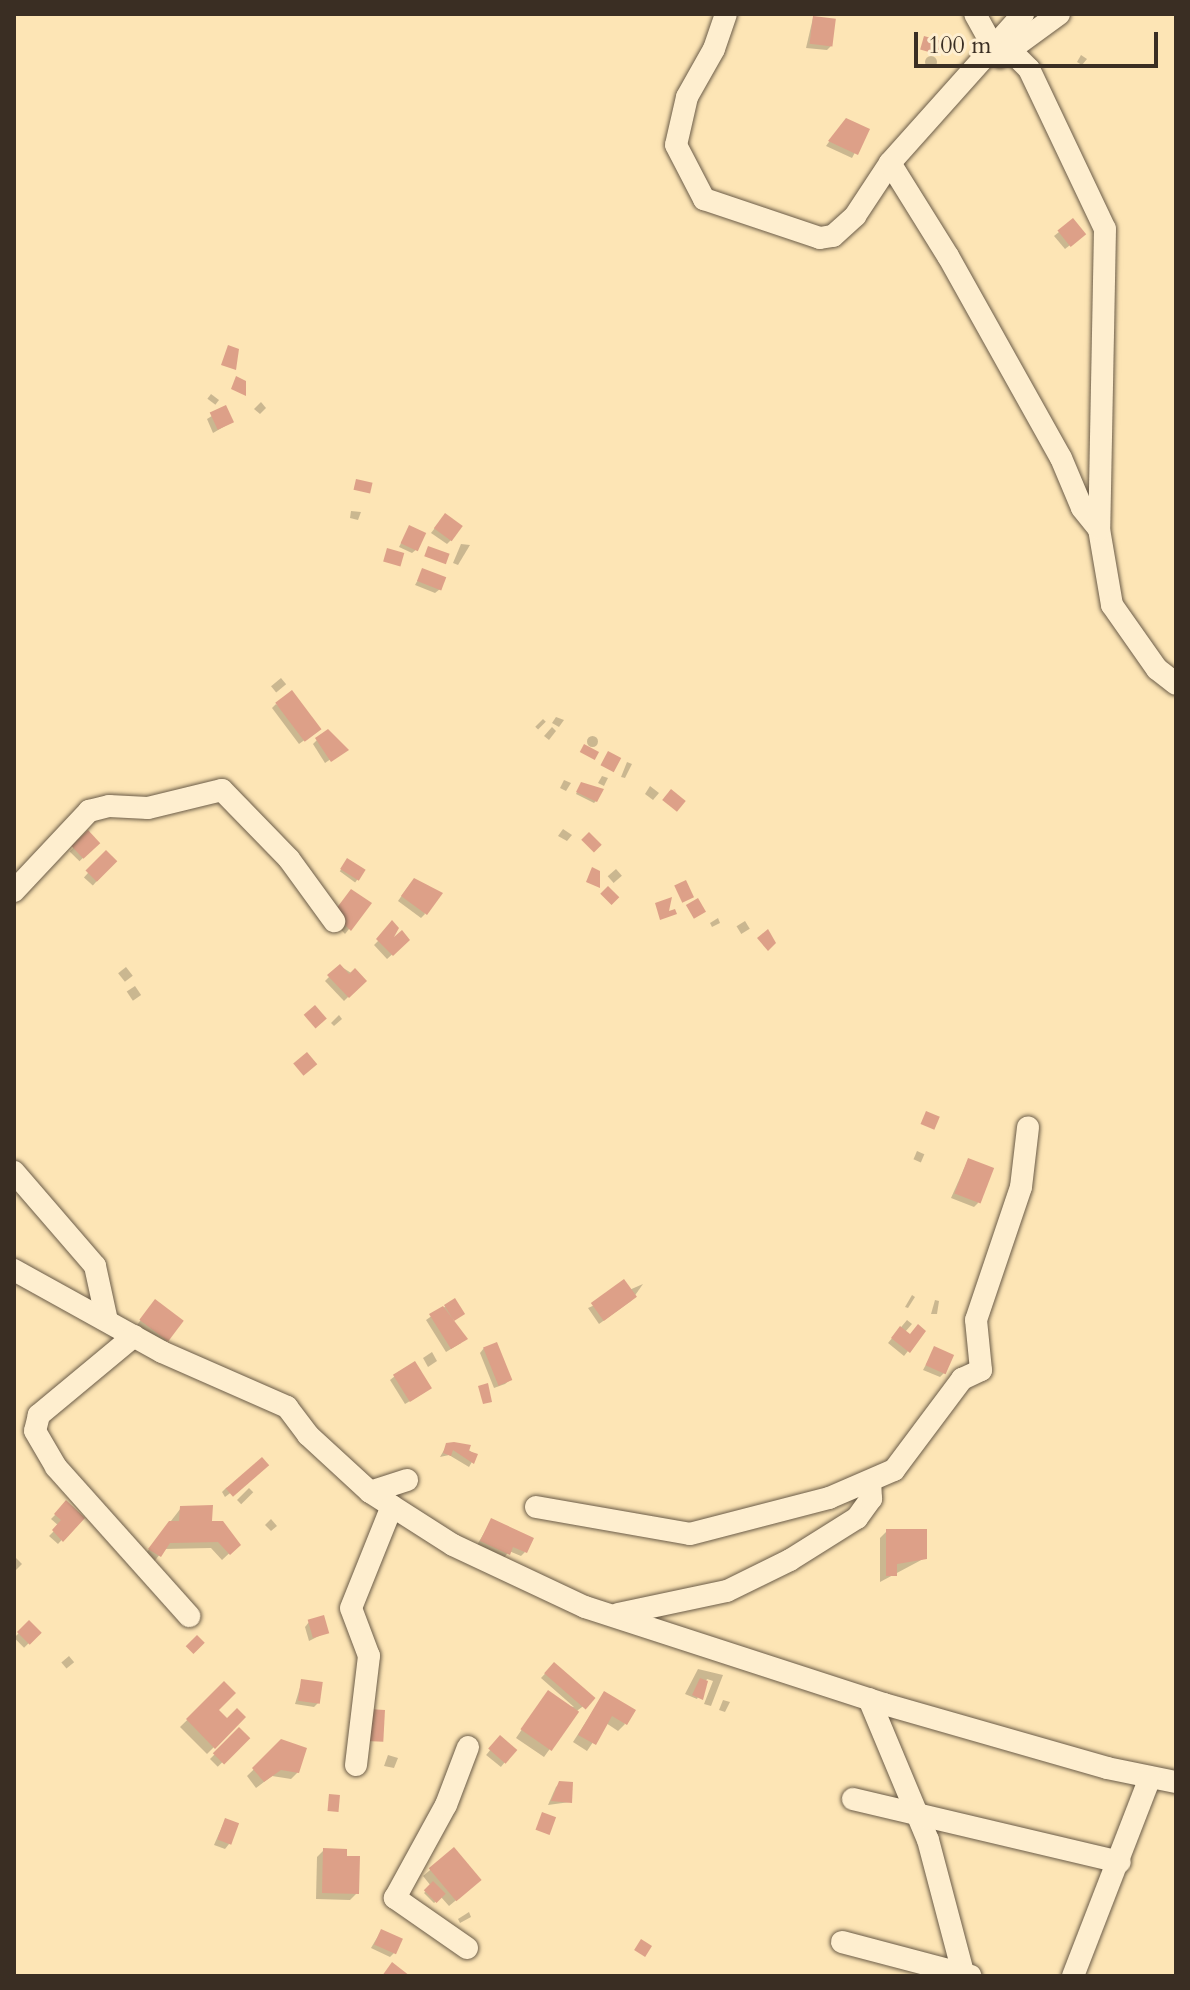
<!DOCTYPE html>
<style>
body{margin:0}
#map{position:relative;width:1190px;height:1990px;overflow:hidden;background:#fde5b5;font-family:Cardo,serif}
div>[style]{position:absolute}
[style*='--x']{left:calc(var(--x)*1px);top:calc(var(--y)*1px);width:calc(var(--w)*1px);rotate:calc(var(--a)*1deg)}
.shadow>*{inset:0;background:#0003;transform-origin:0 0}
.round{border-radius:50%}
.building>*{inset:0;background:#dda088;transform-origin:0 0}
.roads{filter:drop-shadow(0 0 2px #6b5c48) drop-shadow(0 0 2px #6b5c48)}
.minor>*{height:22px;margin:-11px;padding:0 11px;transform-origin:11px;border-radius:11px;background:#feeecf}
span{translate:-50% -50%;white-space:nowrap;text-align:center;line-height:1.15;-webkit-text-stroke:6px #feeecf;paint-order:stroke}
.frame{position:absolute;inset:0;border:16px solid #3a2e23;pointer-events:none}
.scale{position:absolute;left:914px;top:32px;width:244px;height:36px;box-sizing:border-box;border:4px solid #3a2e23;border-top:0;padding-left:10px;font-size:24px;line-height:28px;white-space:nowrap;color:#3a2e23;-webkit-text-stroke:6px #feeecf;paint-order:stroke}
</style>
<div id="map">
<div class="shadow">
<div style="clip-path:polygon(813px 18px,831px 46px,827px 50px,806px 48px)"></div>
<div style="clip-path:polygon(1081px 55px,1087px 59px,1082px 65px,1077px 62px)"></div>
<div class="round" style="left:925px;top:56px;width:12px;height:12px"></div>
<div style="clip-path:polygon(842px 124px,867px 130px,852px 158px,826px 146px)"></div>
<div style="clip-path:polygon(1059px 232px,1079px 238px,1065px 249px,1054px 236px)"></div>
<div style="left:211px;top:394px;width:10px;height:6px;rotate:37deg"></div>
<div style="clip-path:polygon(261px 402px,266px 408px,260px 414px,254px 409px)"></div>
<div style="clip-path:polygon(225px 408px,232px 422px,213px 433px,207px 419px)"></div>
<div style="clip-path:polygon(351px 511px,361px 512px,358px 520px,350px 518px)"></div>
<div style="clip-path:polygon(441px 520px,451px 540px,447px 544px,431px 533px)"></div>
<div style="clip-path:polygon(409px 528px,417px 549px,412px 553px,399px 547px)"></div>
<div style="clip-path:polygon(461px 544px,470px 545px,458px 565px,453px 563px)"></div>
<div style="clip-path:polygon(423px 571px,440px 589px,435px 593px,415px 585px)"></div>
<div style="left:281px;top:678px;width:8px;height:13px;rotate:50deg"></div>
<div style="clip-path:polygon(276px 704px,314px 733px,299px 744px,272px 708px)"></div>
<div style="clip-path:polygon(556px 717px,564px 720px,559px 727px,552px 723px)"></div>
<div style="left:543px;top:719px;width:4px;height:11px;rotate:45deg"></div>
<div style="clip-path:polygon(552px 727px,556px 731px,549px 740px,544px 736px)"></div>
<div class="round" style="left:586.5px;top:735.5px;width:11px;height:11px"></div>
<div style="clip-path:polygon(317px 740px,344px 750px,325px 763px,313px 744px)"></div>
<div style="clip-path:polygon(627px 762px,632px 764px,625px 778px,621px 777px)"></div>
<div style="clip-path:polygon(602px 776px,608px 778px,604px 786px,598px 783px)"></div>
<div style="clip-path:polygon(564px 780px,571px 783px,566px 791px,560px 788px)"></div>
<div style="clip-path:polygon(580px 786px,596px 801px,594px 803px,576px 794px)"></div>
<div style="clip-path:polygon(650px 786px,659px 793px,653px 800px,645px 794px)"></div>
<div style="clip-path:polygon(563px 829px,572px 835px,567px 841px,558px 836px)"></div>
<div style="left:88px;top:833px;width:14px;height:26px;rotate:45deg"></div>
<div style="left:106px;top:853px;width:12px;height:33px;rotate:42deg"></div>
<div style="left:348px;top:860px;width:19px;height:14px;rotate:36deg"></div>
<div style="left:616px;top:869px;width:9px;height:11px;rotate:49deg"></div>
<div style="clip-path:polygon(410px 884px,425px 914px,421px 918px,398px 901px)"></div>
<div style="clip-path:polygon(369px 904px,345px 934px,331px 919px)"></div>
<div style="clip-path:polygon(718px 918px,720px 923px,712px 927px,710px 923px)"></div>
<div style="left:745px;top:921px;width:9px;height:10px;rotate:58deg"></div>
<div style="clip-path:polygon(388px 931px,394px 940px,408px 940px,387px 959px,374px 945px)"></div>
<div style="clip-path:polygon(340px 966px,364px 981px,344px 1001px,325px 981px)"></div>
<div style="left:126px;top:967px;width:11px;height:10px;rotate:52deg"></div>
<div style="left:135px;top:986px;width:11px;height:10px;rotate:56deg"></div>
<div style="clip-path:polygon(339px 1015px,342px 1019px,334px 1026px,331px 1023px)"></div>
<div style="left:917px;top:1151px;width:8px;height:9px;rotate:23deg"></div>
<div style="clip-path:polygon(968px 1160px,978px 1203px,974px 1207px,951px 1198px)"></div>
<div style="clip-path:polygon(643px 1284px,631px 1301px,599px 1324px,588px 1308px)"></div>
<div style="clip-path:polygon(912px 1295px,915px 1297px,908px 1308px,905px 1307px)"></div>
<div style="clip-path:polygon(935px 1300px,939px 1301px,937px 1314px,931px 1314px)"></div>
<div style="clip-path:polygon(151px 1306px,182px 1321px,164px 1344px,137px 1325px)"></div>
<div style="clip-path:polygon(446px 1306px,462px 1314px,444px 1324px,461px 1343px,446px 1352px,426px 1320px)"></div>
<div style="clip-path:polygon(907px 1320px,912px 1324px,905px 1332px,908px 1351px,904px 1356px,888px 1343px)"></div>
<div style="clip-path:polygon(484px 1348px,510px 1380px,505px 1384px,494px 1388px,480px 1353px)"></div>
<div style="clip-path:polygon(935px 1348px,944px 1373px,940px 1377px,923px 1370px)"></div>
<div style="clip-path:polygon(432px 1352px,437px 1361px,428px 1367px,423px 1358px)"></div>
<div style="clip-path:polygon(395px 1376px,425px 1392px,405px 1404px,390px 1380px)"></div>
<div style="clip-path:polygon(460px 1444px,476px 1455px,469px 1467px,449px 1455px,440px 1457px,447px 1445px)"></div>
<div style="clip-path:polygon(262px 1469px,225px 1497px,222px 1492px,226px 1488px)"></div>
<div style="left:249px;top:1488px;width:6px;height:17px;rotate:45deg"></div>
<div style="clip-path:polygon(67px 1503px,82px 1518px,58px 1544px,49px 1536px,59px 1526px,51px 1519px)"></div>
<div style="clip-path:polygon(181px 1508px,210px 1524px,238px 1545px,222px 1560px,211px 1548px,164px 1549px,153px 1563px,143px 1557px)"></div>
<div style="clip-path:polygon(271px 1519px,277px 1526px,271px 1531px,265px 1525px)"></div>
<div style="clip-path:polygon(491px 1521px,525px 1552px,521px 1556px,509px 1551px,504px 1558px,477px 1545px)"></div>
<div style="clip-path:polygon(887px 1531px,925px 1558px,880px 1582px,880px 1538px)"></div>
<div style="clip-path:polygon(14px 1556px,22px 1564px,14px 1572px)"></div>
<div style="clip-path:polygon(309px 1622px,327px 1632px,309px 1641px,305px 1627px)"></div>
<div style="left:29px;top:1623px;width:14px;height:21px;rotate:45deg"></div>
<div style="left:69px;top:1656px;width:8px;height:10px;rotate:50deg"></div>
<div style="clip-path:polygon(554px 1664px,593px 1699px,578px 1710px,544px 1757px,516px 1738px,542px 1700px,574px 1707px,541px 1678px)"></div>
<div style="clip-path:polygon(698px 1669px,723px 1675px,711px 1706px,704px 1704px,713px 1681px,707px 1679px,697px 1699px,685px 1694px)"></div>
<div style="clip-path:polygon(302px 1681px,318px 1703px,314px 1707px,295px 1704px)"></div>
<div style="clip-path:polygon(224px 1684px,216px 1710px,227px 1721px,244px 1717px,207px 1754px,180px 1727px)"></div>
<div style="clip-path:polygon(604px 1694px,625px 1724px,618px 1731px,606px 1723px,587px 1751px,573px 1742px)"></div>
<div style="clip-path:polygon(723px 1700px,730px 1702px,725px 1712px,719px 1710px)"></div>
<div style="left:239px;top:1730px;width:11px;height:41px;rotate:45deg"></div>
<div style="left:500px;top:1738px;width:19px;height:22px;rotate:39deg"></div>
<div style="clip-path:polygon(282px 1742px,298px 1772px,291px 1779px,272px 1776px,256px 1788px,247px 1776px)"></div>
<div style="clip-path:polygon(388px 1755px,398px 1758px,394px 1768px,384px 1766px)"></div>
<div style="clip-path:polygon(560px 1783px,570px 1802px,548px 1805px,556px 1787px)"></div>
<div style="clip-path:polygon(225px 1820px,229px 1844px,225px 1849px,214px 1845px)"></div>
<div style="clip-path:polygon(324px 1850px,357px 1893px,350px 1900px,316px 1899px,317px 1857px)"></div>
<div style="clip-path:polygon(454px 1850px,472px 1887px,449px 1906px,441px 1897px,434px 1903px,424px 1893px,431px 1886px,423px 1876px)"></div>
<div style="clip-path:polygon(469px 1912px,471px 1917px,460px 1923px,458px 1919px)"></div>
<div style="clip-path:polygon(381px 1931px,394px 1953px,390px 1957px,371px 1948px)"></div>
</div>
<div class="building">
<div style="left:813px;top:16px;width:23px;height:28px;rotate:7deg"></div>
<div style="left:924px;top:36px;width:18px;height:14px;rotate:16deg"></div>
<div style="clip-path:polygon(846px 118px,870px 129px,858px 155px,828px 141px)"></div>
<div style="left:1073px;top:218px;width:21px;height:20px;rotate:51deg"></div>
<div style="clip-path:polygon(228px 345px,239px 349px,236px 370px,221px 365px)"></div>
<div style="clip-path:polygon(236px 376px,246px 381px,246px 396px,231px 389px)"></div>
<div style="left:226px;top:405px;width:19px;height:18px;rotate:65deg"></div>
<div style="left:356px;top:479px;width:17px;height:11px;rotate:13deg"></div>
<div style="left:445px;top:513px;width:22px;height:19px;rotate:36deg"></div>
<div style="left:409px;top:525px;width:19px;height:20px;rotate:25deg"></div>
<div style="left:428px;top:546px;width:23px;height:11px;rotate:20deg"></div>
<div style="left:387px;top:548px;width:18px;height:14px;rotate:16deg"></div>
<div style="left:422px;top:568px;width:26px;height:14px;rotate:21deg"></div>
<div style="left:292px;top:690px;width:49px;height:21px;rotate:53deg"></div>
<div style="clip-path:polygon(328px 729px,349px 750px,331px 762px,315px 738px)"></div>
<div style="left:584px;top:744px;width:17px;height:9px;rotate:28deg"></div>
<div style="left:608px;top:751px;width:15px;height:16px;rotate:28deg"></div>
<div style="clip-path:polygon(581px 782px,604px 789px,597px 802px,576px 792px)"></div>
<div style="left:671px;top:789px;width:19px;height:14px;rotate:39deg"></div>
<div style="left:88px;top:830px;width:18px;height:23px;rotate:47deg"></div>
<div style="left:589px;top:832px;width:18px;height:11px;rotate:45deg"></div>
<div style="left:106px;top:850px;width:16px;height:29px;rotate:45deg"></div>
<div style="left:347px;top:858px;width:22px;height:13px;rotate:32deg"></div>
<div style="clip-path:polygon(592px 867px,600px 871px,600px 888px,586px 882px)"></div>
<div style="clip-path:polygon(414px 878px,443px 893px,427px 915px,401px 896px)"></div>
<div style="left:686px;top:880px;width:19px;height:13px;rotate:65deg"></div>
<div style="left:608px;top:886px;width:16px;height:11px;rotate:45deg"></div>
<div style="clip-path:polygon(351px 889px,372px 903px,351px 931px,333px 913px)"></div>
<div style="clip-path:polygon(672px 897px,669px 911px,675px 909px,677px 914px,660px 920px,655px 903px)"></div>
<div style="left:698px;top:898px;width:16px;height:14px;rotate:60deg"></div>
<div style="clip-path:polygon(392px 920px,399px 928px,394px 937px,402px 930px,410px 940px,393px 956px,376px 939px)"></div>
<div style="clip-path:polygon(768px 929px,776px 943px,768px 951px,757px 938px)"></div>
<div style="clip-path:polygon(340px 964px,349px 974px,355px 968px,367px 981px,349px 998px,327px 975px)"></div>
<div style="left:315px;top:1005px;width:18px;height:15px;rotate:49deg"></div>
<div style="left:307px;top:1052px;width:16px;height:18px;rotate:50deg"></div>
<div style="left:926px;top:1111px;width:15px;height:14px;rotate:23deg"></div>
<div style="left:968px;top:1158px;width:28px;height:38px;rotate:21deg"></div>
<div style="left:624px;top:1279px;width:22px;height:41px;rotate:54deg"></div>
<div style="left:455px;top:1298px;width:19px;height:13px;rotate:58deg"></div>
<div style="left:155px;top:1299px;width:36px;height:26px;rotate:37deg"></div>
<div style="clip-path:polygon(443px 1306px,468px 1339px,451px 1349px,429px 1314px)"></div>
<div style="clip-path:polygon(918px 1324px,926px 1331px,910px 1353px,891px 1338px,900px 1326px,910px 1334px)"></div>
<div style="left:497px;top:1342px;width:41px;height:15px;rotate:68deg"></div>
<div style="left:934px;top:1346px;width:22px;height:21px;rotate:24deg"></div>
<div style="left:415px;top:1361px;width:32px;height:26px;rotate:58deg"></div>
<div style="clip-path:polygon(488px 1383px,492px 1402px,483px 1404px,478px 1386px)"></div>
<div style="clip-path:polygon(454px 1442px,471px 1445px,469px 1451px,478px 1454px,474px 1464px,453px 1450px,451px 1456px,443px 1453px,446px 1443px)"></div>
<div style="left:262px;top:1457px;width:11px;height:48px;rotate:49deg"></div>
<div style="clip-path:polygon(66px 1500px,85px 1518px,63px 1542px,52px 1530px,61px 1520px,54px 1514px)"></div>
<div style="clip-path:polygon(213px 1505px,212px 1521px,223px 1521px,241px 1545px,230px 1555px,218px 1542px,170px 1543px,161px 1557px,148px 1549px,169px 1521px,179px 1521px,180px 1506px)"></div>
<div style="clip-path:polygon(491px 1518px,534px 1538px,527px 1553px,513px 1547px,510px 1555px,480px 1541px)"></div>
<div style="clip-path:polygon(886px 1529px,927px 1529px,927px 1559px,897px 1564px,897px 1576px,886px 1576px)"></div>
<div style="left:324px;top:1615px;width:19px;height:17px;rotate:74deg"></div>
<div style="left:29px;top:1620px;width:18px;height:17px;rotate:45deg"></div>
<div style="left:197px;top:1635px;width:11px;height:16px;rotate:45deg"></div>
<div style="left:554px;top:1662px;width:55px;height:15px;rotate:41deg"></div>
<div style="clip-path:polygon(700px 1678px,708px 1681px,703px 1700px,692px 1695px)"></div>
<div style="left:301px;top:1679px;width:22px;height:22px;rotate:8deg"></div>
<div style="clip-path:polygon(224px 1681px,236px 1693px,219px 1710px,227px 1718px,237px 1708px,246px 1717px,215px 1749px,186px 1719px)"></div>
<div style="left:548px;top:1690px;width:38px;height:48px;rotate:35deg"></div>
<div style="clip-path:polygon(604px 1691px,636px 1710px,627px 1725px,612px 1716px,596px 1745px,578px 1735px)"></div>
<div style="left:368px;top:1709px;width:17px;height:32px;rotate:3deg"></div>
<div style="left:239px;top:1727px;width:16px;height:37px;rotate:45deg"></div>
<div style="left:500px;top:1735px;width:23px;height:18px;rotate:41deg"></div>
<div style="clip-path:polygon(281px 1739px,307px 1748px,299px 1773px,281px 1770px,264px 1782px,252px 1768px)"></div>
<div style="clip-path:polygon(559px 1781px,573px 1782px,572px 1803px,551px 1801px)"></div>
<div style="left:329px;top:1794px;width:11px;height:17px;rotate:5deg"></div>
<div style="left:542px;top:1812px;width:15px;height:19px;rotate:20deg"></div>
<div style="left:225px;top:1818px;width:15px;height:23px;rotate:20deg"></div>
<div style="left:454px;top:1847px;width:43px;height:33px;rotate:50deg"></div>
<div style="clip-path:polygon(323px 1848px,347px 1849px,347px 1856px,360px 1856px,359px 1894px,322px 1893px)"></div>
<div style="left:433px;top:1881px;width:18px;height:13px;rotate:45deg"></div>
<div style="left:381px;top:1929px;width:24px;height:17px;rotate:24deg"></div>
<div style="left:641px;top:1939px;width:13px;height:13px;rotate:32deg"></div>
<div style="clip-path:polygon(392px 1962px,410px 1976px,382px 1976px)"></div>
</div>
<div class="roads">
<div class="minor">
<div style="--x:726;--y:14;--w:37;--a:109"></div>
<div style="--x:714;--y:49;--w:55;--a:119.4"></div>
<div style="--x:687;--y:97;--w:49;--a:102.9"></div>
<div style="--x:676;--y:145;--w:61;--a:62.6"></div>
<div style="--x:704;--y:199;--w:122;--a:18.6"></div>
<div style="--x:820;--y:238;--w:13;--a:-9"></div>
<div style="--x:833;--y:236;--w:30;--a:-42"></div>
<div style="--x:855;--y:216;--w:64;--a:-56.6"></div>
<div style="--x:975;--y:14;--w:38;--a:61"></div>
<div style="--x:1023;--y:14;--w:200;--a:131.8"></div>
<div style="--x:890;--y:163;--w:110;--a:58.1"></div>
<div style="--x:948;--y:256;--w:231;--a:60.8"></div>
<div style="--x:1061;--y:458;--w:54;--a:67.2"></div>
<div style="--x:1082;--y:508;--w:27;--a:51"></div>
<div style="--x:1099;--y:529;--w:77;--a:80.3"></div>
<div style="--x:1112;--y:605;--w:78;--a:54.9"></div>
<div style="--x:1157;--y:669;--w:24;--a:38"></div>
<div style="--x:1012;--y:52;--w:24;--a:45"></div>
<div style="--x:1029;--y:69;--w:177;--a:64.6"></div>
<div style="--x:1105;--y:229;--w:300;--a:91.1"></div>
<div style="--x:1000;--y:57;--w:73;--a:-36.1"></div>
<div style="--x:14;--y:891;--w:110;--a:-46.8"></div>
<div style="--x:89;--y:811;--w:21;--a:-14"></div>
<div style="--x:109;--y:806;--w:39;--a:3"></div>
<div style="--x:148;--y:808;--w:76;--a:-13.7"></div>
<div style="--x:222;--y:790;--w:96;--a:45.8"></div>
<div style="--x:289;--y:859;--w:77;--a:54"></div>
<div style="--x:14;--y:1172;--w:124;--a:49.2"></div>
<div style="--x:95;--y:1266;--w:56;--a:77.7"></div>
<div style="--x:14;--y:1270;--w:169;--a:29"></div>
<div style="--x:162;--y:1352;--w:137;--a:23.7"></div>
<div style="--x:287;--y:1407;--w:35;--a:53"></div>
<div style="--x:308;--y:1435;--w:84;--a:42.6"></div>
<div style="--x:370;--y:1492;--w:98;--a:32.6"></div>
<div style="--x:453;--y:1545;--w:146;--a:25.2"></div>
<div style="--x:585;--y:1607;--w:314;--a:18"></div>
<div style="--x:884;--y:1704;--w:232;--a:16"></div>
<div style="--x:1107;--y:1768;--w:70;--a:11.5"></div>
<div style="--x:134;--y:1336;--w:124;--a:140.3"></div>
<div style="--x:39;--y:1415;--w:16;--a:104"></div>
<div style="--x:35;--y:1431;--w:42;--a:59.7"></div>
<div style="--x:56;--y:1467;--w:200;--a:48.2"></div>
<div style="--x:370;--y:1492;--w:39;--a:-18"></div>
<div style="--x:536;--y:1507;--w:156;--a:9.9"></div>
<div style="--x:690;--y:1534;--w:144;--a:-14.5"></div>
<div style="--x:829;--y:1498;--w:71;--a:-23.3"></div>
<div style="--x:894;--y:1470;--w:114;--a:-53.2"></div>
<div style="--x:962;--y:1379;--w:21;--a:-25"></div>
<div style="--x:981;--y:1370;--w:50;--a:-95.7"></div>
<div style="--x:976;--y:1320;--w:140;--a:-71.3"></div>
<div style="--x:1021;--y:1187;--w:60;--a:-83.3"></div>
<div style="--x:618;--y:1614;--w:111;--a:-11.9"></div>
<div style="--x:727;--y:1591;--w:70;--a:-26.2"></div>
<div style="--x:790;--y:1560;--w:79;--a:-32.1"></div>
<div style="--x:857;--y:1518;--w:24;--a:-54"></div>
<div style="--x:871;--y:1499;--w:17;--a:-93"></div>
<div style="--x:869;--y:1699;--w:153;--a:67.3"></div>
<div style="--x:928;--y:1840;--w:141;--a:75.2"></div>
<div style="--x:356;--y:1765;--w:110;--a:-83.2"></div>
<div style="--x:369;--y:1656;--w:51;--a:-110.6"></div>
<div style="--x:351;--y:1608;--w:110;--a:-68.1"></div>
<div style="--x:853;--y:1799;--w:274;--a:13.3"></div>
<div style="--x:842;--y:1942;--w:133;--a:14.8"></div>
<div style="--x:467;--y:1948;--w:88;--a:-145.2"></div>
<div style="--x:395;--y:1898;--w:106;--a:-61.3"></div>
<div style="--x:446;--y:1805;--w:62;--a:-69.2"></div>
<div style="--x:1073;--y:1976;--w:213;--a:-68.8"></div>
</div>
</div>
<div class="frame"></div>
<div class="scale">100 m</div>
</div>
